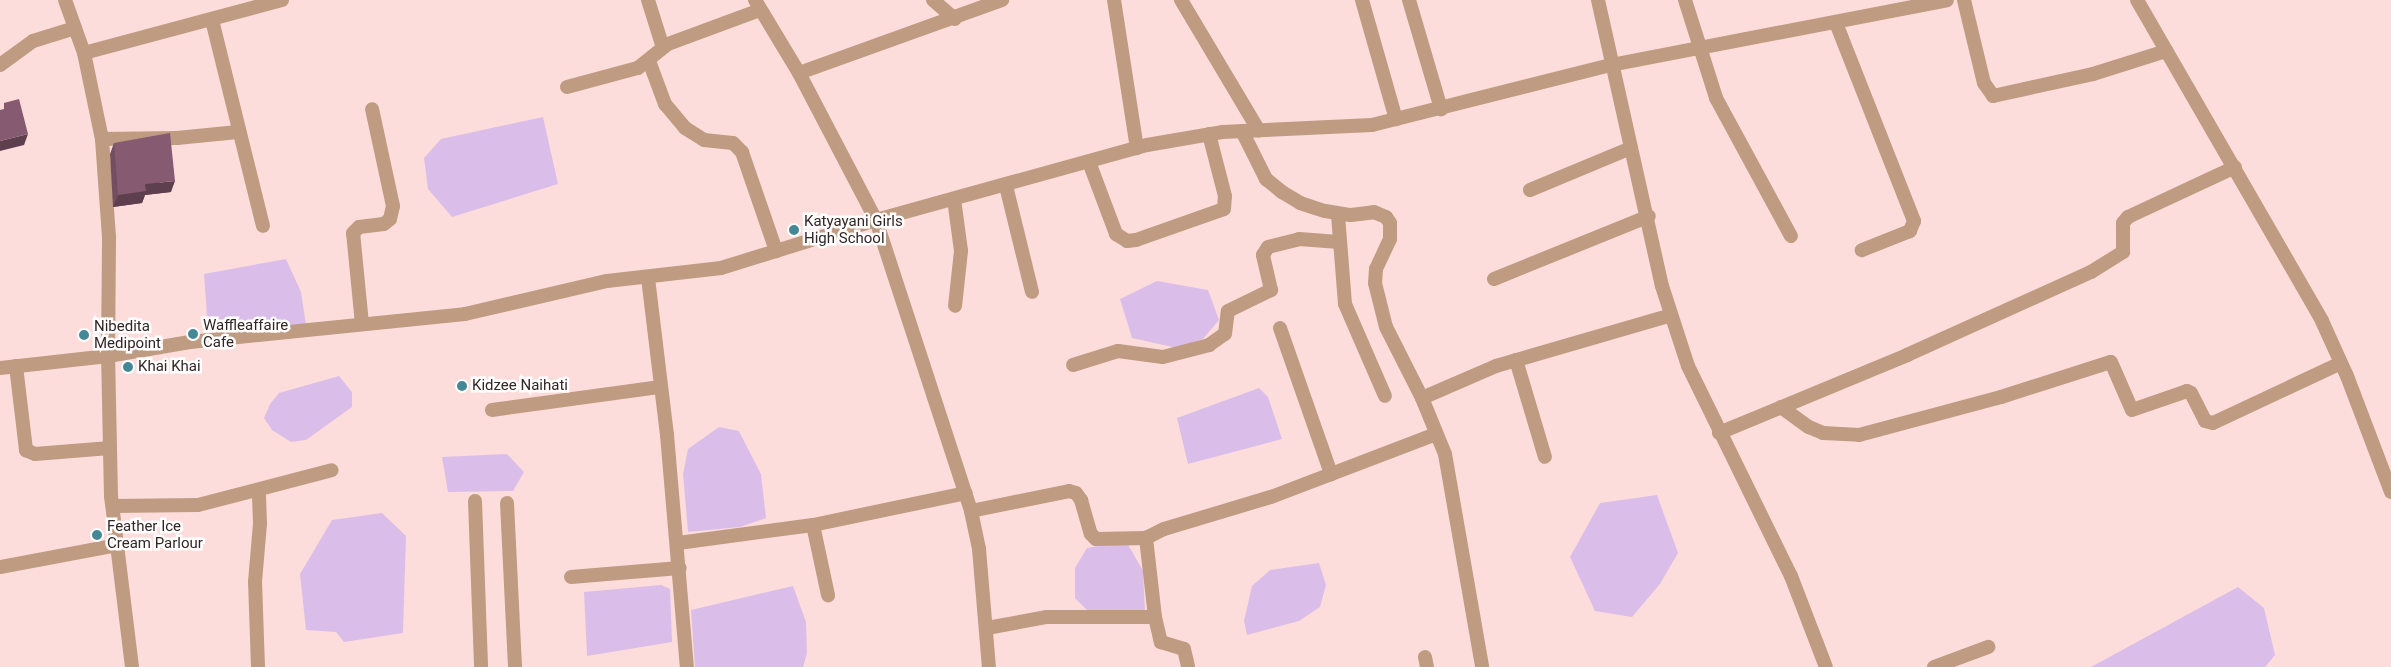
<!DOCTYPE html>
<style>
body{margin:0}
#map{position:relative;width:2391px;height:667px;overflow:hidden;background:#fddddb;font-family:Roboto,sans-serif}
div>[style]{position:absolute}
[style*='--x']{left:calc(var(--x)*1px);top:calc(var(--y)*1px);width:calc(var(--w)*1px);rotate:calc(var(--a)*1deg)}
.water>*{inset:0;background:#dabee9}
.minor>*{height:14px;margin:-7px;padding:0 7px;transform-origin:7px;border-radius:7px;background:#bf9b81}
.tertiary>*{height:14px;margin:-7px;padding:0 7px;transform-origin:7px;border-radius:7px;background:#bf9b81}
.wall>*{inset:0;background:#734d60}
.shaded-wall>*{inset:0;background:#5e3f4e}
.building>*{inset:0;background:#865a70}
.dots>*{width:14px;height:14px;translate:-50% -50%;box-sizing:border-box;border:2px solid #fff;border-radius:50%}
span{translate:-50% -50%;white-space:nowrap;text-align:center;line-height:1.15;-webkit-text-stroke:5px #fff;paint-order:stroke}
.poi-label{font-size:15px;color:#322625}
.left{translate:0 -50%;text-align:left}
</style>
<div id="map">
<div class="water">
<div style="clip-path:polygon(543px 117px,558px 184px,452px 217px,428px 189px,424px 158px,441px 139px)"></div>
<div style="clip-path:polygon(286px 259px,301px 292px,306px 325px,212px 333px,208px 330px,204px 274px)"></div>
<div style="clip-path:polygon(1157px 281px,1208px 290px,1219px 320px,1203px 339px,1177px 348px,1132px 338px,1120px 299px)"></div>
<div style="clip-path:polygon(339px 376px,352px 392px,352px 407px,306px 440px,291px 442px,272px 430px,264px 418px,270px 404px,279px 393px)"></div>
<div style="clip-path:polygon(1259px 388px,1268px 397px,1282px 439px,1188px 464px,1177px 418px)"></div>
<div style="clip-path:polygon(719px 427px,739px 431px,745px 443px,761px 474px,766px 518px,740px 527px,688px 532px,683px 474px,688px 449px)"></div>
<div style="clip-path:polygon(507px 454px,524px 472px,513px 491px,448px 492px,442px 457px)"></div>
<div style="clip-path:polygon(1657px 495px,1678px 553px,1660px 584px,1632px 617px,1595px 611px,1570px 557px,1600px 503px)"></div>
<div style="clip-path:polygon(382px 513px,406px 536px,403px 633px,344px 642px,336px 632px,306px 630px,300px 574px,332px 520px)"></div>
<div style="clip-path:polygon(1126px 541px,1143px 571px,1145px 612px,1091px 614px,1075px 598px,1075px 568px,1087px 548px)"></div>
<div style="clip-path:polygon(1319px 563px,1326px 585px,1320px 607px,1299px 621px,1247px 635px,1244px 621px,1252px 586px,1270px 570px)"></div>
<div style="clip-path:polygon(661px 585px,670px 589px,672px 642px,587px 656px,584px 592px)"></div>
<div style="clip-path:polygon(793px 586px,806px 622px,807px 653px,803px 667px,695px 667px,691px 610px)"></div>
<div style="clip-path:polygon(2238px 587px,2264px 608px,2275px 655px,2265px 667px,2091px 667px)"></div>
</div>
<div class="minor">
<div style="--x:648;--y:0;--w:50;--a:72.6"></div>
<div style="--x:755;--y:0;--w:85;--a:58.9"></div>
<div style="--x:799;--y:73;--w:166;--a:62.4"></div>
<div style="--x:876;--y:220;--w:306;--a:71.9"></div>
<div style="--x:971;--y:511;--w:39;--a:78"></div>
<div style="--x:979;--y:549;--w:118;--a:85.2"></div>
<div style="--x:933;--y:0;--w:29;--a:41"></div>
<div style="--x:1114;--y:0;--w:150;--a:81.2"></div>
<div style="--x:1181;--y:0;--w:152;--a:59.2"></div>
<div style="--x:1362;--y:0;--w:124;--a:74.1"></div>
<div style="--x:1409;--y:0;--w:114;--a:73.6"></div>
<div style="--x:1598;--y:0;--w:293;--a:77.4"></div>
<div style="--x:1662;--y:286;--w:84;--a:72"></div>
<div style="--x:1688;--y:366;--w:234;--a:63.9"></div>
<div style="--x:1791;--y:576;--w:97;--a:69"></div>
<div style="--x:1685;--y:0;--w:103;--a:72.4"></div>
<div style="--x:1716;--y:98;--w:157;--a:61.5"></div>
<div style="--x:1964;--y:0;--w:85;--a:76.5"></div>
<div style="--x:1984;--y:83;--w:16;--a:55"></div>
<div style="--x:1993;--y:96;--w:102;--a:-12.4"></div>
<div style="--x:2093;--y:74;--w:77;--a:-17.5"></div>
<div style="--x:2137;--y:0;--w:370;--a:60"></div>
<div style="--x:2322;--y:321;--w:60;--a:65.6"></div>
<div style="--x:2347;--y:376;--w:124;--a:69.2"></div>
<div style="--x:212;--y:20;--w:212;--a:76.1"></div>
<div style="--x:1836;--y:23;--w:213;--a:68.5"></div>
<div style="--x:1914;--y:221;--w:11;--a:112"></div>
<div style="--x:1910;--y:231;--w:52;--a:158.4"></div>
<div style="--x:84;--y:53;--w:205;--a:-15"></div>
<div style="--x:649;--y:61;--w:46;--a:69.6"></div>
<div style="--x:665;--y:104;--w:31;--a:50"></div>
<div style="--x:685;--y:128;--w:22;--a:32"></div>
<div style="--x:704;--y:140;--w:29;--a:6"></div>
<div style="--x:733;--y:143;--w:13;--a:45"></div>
<div style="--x:742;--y:152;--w:105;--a:71"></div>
<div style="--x:0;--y:65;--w:41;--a:-36"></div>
<div style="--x:33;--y:41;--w:44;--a:-17.2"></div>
<div style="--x:799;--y:73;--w:216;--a:-19.8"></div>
<div style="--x:567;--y:87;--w:73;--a:-15"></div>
<div style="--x:638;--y:68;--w:38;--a:-39"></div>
<div style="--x:668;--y:44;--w:98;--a:-20.3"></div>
<div style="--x:1242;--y:131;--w:54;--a:63.4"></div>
<div style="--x:1266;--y:179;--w:21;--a:39"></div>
<div style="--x:1282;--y:192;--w:21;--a:31"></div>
<div style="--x:1300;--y:203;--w:26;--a:18"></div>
<div style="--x:1325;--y:211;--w:26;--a:9"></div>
<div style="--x:1351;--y:215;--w:23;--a:-7"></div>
<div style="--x:1374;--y:212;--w:13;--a:23"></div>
<div style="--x:1386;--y:217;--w:7;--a:56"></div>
<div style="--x:1390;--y:223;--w:16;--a:90"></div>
<div style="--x:1390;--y:239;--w:33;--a:115"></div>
<div style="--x:1376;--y:269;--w:14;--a:94"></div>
<div style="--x:1375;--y:283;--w:45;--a:76"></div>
<div style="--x:1386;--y:327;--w:80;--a:63.1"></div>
<div style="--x:1422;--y:398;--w:61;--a:67.7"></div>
<div style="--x:1445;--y:454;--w:216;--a:80.1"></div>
<div style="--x:102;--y:139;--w:75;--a:-0.8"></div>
<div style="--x:177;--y:138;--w:61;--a:-5.6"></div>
<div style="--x:1089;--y:162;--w:77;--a:69.4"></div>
<div style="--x:1116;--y:234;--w:13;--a:32"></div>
<div style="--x:1127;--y:241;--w:9;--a:-6"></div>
<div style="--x:1136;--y:240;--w:93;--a:-19.4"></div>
<div style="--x:1224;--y:209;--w:13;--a:-86"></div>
<div style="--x:1225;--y:196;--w:64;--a:-104.5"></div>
<div style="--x:1006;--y:186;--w:109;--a:76.2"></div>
<div style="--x:1530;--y:190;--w:109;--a:-22.6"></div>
<div style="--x:954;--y:199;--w:52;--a:82.3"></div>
<div style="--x:961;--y:251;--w:55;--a:96.2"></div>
<div style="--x:1338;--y:215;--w:89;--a:85.5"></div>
<div style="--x:1345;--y:304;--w:100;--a:66.5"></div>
<div style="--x:648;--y:278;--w:158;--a:83.1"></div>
<div style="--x:667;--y:435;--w:233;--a:85.1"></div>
<div style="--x:1494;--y:279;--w:167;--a:-22.1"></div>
<div style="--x:362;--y:324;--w:91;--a:-95.6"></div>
<div style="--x:353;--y:233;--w:8;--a:-45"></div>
<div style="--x:359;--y:227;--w:25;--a:-7"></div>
<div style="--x:384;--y:224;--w:8;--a:-40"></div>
<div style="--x:390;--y:219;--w:13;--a:-77"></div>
<div style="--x:393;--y:206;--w:99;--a:-102.2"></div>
<div style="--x:1280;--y:328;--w:155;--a:70.7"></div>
<div style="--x:1516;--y:360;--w:101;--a:73.4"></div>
<div style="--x:1073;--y:365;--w:47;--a:-17.3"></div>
<div style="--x:1118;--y:351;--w:45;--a:7.6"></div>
<div style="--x:1163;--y:357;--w:48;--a:-14.6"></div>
<div style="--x:1209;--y:345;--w:19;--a:-35"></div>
<div style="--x:1225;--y:334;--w:23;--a:-83"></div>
<div style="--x:1228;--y:311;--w:48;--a:-26"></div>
<div style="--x:1271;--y:290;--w:36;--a:-103"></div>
<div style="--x:1263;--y:255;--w:9;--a:-58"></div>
<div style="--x:1268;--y:247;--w:32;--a:-14"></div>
<div style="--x:1299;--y:239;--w:40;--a:4.3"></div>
<div style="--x:16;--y:366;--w:85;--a:83.2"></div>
<div style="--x:26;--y:450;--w:10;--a:24"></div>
<div style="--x:35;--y:454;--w:75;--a:-4.6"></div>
<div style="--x:0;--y:368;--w:109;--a:-6.3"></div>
<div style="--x:108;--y:356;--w:119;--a:-89.5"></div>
<div style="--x:109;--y:237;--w:98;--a:-94.1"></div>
<div style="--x:102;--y:139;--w:88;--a:-101.8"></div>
<div style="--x:84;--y:53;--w:56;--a:-109.7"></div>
<div style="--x:1422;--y:398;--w:81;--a:-23.4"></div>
<div style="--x:1496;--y:366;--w:182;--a:-16.2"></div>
<div style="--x:1781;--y:407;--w:34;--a:36"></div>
<div style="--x:1809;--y:427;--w:15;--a:23"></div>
<div style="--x:1823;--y:433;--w:36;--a:3"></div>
<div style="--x:1859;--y:435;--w:147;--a:-15"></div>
<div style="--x:2001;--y:397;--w:115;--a:-17.7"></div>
<div style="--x:2111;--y:362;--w:52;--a:66.4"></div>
<div style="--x:2132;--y:410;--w:58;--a:-19.1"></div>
<div style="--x:2187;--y:391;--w:4;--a:27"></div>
<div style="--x:2191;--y:393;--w:31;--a:63"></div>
<div style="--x:2205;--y:421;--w:8;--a:14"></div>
<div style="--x:2213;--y:423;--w:141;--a:-25.1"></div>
<div style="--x:492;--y:410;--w:170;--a:-7.8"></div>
<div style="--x:1719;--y:433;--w:204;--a:-22.5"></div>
<div style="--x:1907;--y:355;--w:202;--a:-24.3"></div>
<div style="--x:2091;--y:272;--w:38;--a:-32"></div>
<div style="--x:2123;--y:252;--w:29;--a:-90"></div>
<div style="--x:2123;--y:223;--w:8;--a:-50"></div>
<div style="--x:2128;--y:217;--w:118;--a:-25"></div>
<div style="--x:475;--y:501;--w:166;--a:87.9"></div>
<div style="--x:507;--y:503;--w:164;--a:87.2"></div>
<div style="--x:113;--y:506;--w:85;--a:-0.7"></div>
<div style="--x:198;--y:505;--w:138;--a:-14.6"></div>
<div style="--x:971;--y:511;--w:100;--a:-11.5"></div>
<div style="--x:1069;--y:491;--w:7;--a:16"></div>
<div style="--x:1076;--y:493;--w:9;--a:54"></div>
<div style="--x:1081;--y:500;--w:35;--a:74"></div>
<div style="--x:1091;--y:534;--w:7;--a:45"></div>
<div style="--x:1096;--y:539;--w:50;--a:-1.1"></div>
<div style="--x:813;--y:525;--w:156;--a:-11.8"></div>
<div style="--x:678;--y:543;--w:136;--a:-7.6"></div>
<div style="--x:813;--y:525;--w:72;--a:77.9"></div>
<div style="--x:0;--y:567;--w:119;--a:-10.6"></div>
<div style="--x:571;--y:577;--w:109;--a:-4.7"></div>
<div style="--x:1155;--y:617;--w:80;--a:-96.5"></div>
<div style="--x:1146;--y:538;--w:20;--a:-27"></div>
<div style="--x:1164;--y:529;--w:112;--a:-16.7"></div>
<div style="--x:1271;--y:497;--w:177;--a:-20.9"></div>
<div style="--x:987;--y:628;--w:61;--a:-10.4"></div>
<div style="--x:1047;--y:617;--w:108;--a:0"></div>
<div style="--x:1155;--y:617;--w:26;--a:77"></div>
<div style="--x:1161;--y:642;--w:24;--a:17"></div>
<div style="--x:1184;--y:649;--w:18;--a:77"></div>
<div style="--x:1425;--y:657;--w:10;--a:79"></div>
<div style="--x:258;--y:667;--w:85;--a:-92"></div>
<div style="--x:255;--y:582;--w:58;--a:-85.1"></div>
<div style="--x:260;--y:524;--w:32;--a:-92"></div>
<div style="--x:1934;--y:667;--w:58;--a:-20.3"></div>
</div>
<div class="tertiary">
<div style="--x:132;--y:667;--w:172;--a:-97"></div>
<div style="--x:111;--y:496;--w:140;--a:-91.2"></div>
<div style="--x:108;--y:356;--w:83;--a:-9.7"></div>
<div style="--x:190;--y:342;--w:276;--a:-5.8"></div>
<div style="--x:465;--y:314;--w:146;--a:-13.1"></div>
<div style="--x:607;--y:281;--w:115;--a:-6.5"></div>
<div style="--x:721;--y:268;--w:162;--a:-17.2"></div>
<div style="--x:876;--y:220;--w:281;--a:-15.5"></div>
<div style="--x:1147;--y:145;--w:76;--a:-9.8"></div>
<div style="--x:1222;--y:132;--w:150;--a:-2.7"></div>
<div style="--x:1372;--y:125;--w:246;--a:-14.1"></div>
<div style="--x:1611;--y:65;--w:342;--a:-10.9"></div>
</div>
<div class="wall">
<div style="clip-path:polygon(114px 143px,171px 192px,145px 195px,142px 203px,113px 207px,110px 154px)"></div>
</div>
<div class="shaded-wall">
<div style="clip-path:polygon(28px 134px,24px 145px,0 151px,0 141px)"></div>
<div style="clip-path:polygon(175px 181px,171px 192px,145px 195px,142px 203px,113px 207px,118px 195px,145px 184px)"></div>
</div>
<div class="building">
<div style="clip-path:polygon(19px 99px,28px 134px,0 141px,0 110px,4px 109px,4px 103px)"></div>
<div style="clip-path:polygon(170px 133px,175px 181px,145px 184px,146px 191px,118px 195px,114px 143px)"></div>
</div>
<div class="dots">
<div style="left:794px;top:230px;background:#438894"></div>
<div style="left:193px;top:334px;background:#438894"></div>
<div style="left:84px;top:335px;background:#438894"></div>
<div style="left:128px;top:367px;background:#438894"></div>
<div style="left:462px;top:386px;background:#438894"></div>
<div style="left:97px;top:535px;background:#438894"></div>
</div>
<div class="poi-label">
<span class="left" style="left:804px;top:230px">Katyayani Girls<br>High School</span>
<span class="left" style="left:203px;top:334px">Waffleaffaire<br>Cafe</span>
<span class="left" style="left:94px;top:335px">Nibedita<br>Medipoint</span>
<span class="left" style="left:138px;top:367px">Khai Khai</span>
<span class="left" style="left:472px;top:386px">Kidzee Naihati</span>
<span class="left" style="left:107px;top:535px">Feather Ice<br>Cream Parlour</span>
</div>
</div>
